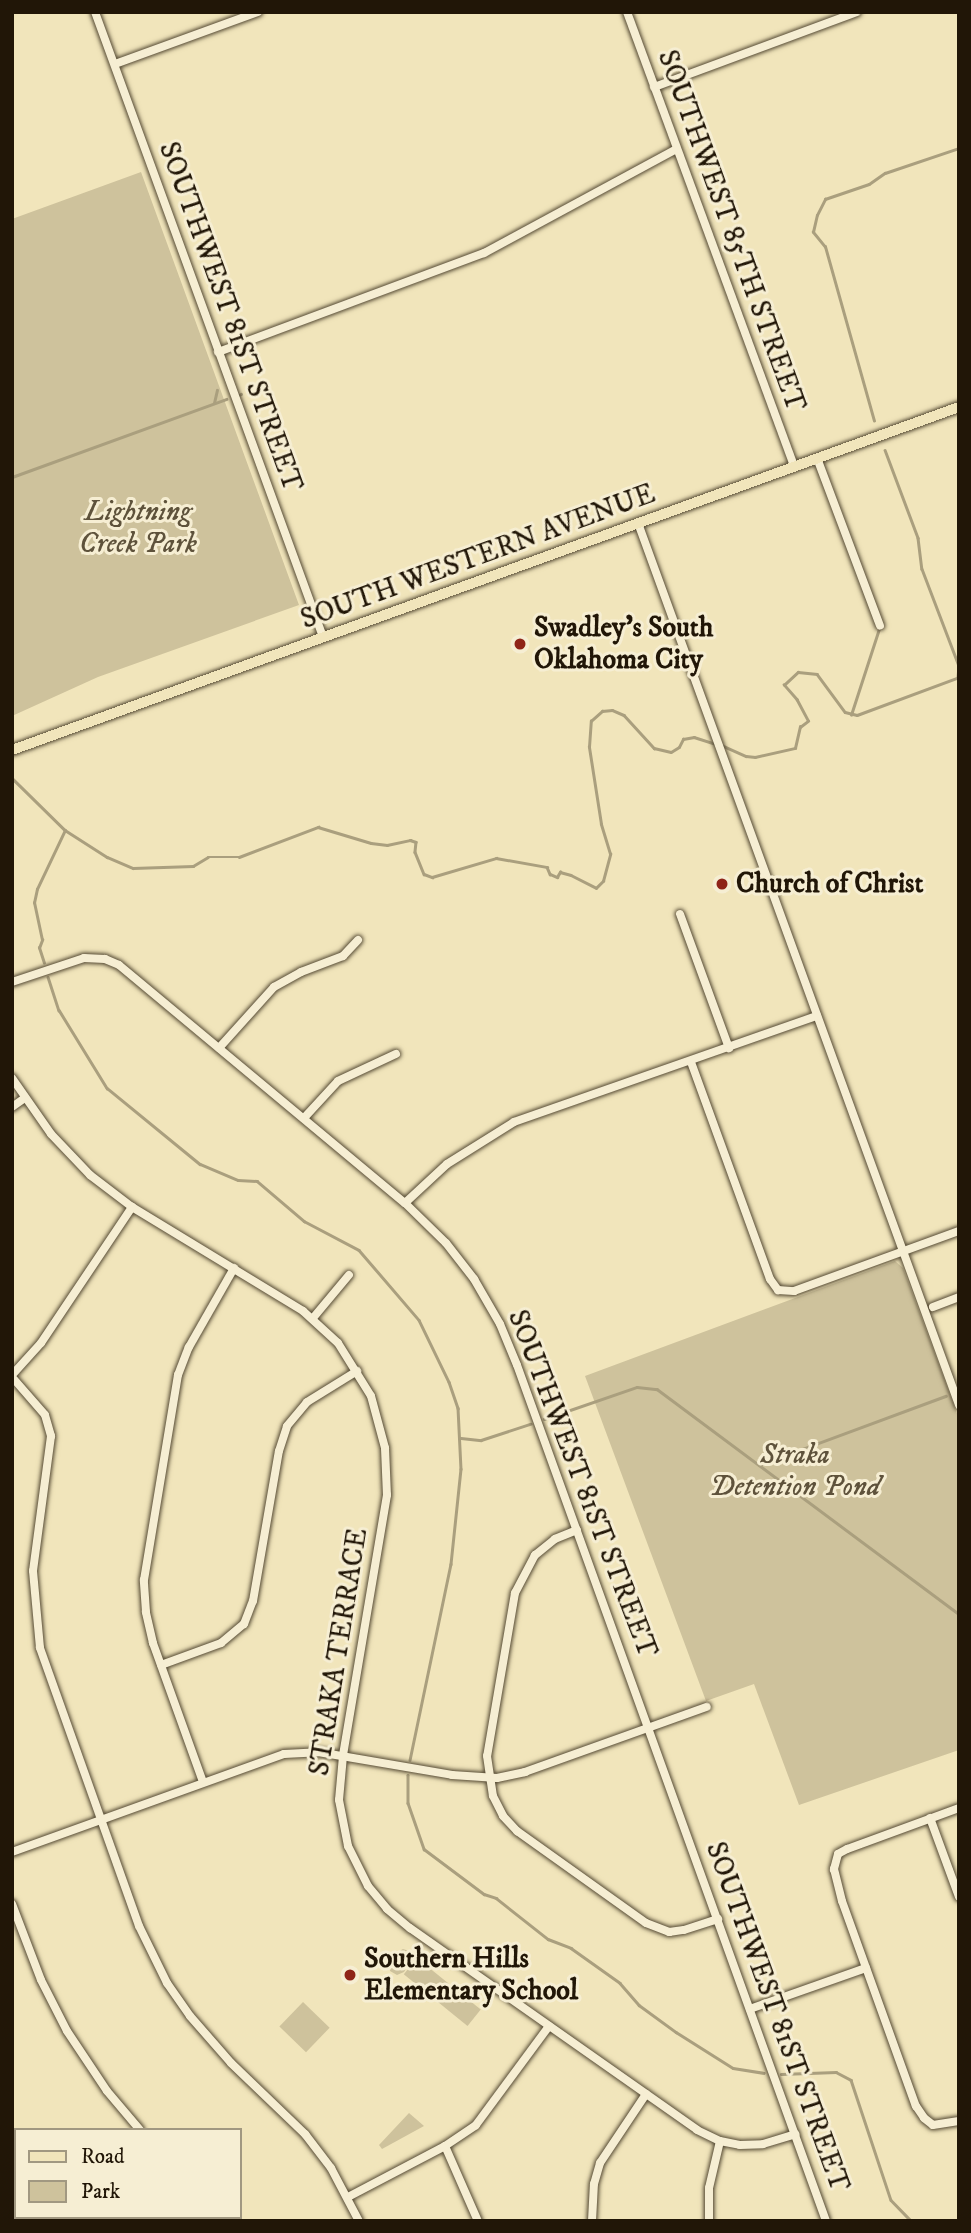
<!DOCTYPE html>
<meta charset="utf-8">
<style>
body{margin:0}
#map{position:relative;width:971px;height:2233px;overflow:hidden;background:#f1e5bb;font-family:"IM FELL DW Pica",serif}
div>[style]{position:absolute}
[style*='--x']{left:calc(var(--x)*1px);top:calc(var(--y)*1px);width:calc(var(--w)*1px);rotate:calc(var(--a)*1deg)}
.green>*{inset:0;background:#cec29c;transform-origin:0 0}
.stream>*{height:2.5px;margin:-1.25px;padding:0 1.25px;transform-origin:1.25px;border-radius:1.25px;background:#aa9f7e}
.roads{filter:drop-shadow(0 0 2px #554a34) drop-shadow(0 0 2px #554a34)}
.minor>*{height:8px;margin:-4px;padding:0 4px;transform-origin:4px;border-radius:4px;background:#f6eed3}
.major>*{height:10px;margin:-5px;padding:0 5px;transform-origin:5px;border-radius:5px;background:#f1e5bb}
.dots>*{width:19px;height:19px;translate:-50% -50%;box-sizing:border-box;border:4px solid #f6eed3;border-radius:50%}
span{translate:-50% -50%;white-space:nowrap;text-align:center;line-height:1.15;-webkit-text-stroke:6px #f6eed3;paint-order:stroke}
.street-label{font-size:28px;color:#211607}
.park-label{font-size:28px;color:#5e523b;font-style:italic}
.poi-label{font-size:28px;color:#211607;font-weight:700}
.left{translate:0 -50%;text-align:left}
.frame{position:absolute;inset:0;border:14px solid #211607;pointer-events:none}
.legend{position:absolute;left:14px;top:2128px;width:228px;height:91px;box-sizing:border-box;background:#f6eed3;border:2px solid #a19881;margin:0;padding:9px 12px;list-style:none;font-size:21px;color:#211607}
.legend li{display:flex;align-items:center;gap:14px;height:35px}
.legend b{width:35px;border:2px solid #a19881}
</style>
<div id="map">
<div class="green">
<div style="clip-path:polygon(141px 172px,299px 605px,98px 677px,12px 716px,12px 219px)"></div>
<div style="clip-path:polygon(895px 1261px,903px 1268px,959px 1419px,959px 1750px,799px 1805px,754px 1684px,706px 1701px,585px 1376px)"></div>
<div style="clip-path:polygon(403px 1949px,409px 1951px,412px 1958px,404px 1972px,397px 1975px,390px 1971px,392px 1955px)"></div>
<div style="left:417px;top:1958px;width:82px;height:21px;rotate:39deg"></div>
<div style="left:303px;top:2002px;width:37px;height:34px;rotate:44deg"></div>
<div style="clip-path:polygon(409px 2113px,424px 2126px,382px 2149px,379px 2145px)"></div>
</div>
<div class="stream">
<div style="--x:239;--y:395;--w:2;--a:-27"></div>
<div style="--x:214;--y:403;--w:13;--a:-77"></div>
<div style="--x:874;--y:421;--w:181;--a:-105.7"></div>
<div style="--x:825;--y:247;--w:19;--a:-129"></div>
<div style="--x:813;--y:232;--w:17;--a:-77"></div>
<div style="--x:817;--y:215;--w:18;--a:-63"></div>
<div style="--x:825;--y:199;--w:46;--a:-18.8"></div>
<div style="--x:869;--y:184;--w:19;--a:-35"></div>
<div style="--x:885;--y:173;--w:78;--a:-18.7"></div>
<div style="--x:885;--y:450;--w:94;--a:69.4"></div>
<div style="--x:918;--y:538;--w:31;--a:83"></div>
<div style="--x:922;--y:569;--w:104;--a:69.1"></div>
<div style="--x:959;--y:666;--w:11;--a:95"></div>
<div style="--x:12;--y:477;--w:228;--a:-20"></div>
<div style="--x:851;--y:715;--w:90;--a:-72"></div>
<div style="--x:721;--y:745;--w:27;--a:24"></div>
<div style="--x:746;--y:756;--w:9;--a:6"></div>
<div style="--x:755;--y:757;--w:41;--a:-12.7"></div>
<div style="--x:795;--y:748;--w:22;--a:-77"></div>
<div style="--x:800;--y:727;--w:10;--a:-37"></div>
<div style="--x:808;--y:721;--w:24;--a:-118"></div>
<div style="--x:797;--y:700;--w:20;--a:-131"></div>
<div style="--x:784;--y:685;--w:19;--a:-43"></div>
<div style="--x:798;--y:672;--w:19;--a:6"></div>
<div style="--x:817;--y:674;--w:47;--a:53.6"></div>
<div style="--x:845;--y:712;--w:12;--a:14"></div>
<div style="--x:857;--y:715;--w:109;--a:-20.4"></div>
<div style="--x:12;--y:778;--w:74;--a:44.5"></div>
<div style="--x:65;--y:830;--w:50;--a:32.7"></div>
<div style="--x:107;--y:857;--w:28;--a:23"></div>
<div style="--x:133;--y:868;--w:60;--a:-1.9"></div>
<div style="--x:193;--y:866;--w:17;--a:-31"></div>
<div style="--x:208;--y:857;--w:31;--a:0"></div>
<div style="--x:239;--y:857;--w:85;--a:-20.8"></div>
<div style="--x:318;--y:827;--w:55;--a:16.8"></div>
<div style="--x:371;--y:843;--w:16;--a:7"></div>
<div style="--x:387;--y:845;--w:24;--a:-12"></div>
<div style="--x:410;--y:840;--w:6;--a:18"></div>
<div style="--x:416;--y:842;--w:10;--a:96"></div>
<div style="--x:415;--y:852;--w:24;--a:68"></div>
<div style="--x:424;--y:874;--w:9;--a:21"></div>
<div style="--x:432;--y:877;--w:67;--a:-16.5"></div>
<div style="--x:496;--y:858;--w:52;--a:10"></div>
<div style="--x:547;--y:867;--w:8;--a:67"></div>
<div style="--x:550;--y:874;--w:8;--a:23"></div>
<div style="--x:557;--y:877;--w:6;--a:-59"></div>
<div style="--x:560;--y:872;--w:11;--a:15"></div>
<div style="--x:571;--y:875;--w:28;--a:27"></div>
<div style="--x:596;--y:888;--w:10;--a:-45"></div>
<div style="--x:603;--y:881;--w:28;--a:-75"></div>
<div style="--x:610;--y:854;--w:31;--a:-107"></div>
<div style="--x:601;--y:824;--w:78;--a:-98.9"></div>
<div style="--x:589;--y:747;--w:26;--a:-86"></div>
<div style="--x:591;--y:721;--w:15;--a:-42"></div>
<div style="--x:602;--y:711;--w:10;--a:-6"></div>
<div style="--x:612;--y:710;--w:13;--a:23"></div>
<div style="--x:624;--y:715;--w:45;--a:47.7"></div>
<div style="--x:654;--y:748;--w:17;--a:13"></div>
<div style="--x:671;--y:752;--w:9;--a:-32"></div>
<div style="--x:679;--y:747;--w:9;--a:-63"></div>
<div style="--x:683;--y:739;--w:11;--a:-10"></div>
<div style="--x:694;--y:737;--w:22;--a:18"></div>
<div style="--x:44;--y:963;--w:16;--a:-108"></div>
<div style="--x:39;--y:948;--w:9;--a:-69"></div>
<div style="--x:42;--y:940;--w:38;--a:-102"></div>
<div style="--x:34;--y:903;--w:14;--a:-78"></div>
<div style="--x:37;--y:889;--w:65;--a:-64.6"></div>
<div style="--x:48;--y:977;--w:35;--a:72"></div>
<div style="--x:59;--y:1010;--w:92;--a:58.4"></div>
<div style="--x:107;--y:1088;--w:120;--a:39.3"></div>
<div style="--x:200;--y:1164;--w:41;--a:22.8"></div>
<div style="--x:238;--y:1180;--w:19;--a:3"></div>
<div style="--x:257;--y:1181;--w:62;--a:40.4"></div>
<div style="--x:304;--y:1221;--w:62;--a:27.8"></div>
<div style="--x:359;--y:1250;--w:92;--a:49.4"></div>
<div style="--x:419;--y:1320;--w:69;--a:64.2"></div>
<div style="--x:449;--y:1382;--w:28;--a:71"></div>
<div style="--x:458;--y:1408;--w:61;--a:87.2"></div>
<div style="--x:461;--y:1469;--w:96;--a:96"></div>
<div style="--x:451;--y:1564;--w:200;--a:101.8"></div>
<div style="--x:544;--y:1419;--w:98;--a:-19"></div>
<div style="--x:637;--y:1387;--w:20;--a:6"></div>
<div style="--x:657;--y:1389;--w:377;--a:36.7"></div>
<div style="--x:461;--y:1438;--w:20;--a:6"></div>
<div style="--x:481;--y:1440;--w:52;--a:-18.1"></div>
<div style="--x:759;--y:1465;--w:199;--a:-20.3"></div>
<div style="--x:408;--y:1775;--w:28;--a:90"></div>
<div style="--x:408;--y:1803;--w:49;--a:70.8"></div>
<div style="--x:424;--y:1849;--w:75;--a:36.9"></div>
<div style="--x:484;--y:1894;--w:13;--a:18"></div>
<div style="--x:496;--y:1898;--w:66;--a:38.3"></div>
<div style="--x:548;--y:1939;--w:25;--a:21"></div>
<div style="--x:571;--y:1948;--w:60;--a:35.5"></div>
<div style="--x:620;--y:1983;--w:29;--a:49"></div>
<div style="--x:639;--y:2005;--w:46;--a:36.1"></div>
<div style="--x:676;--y:2032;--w:67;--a:32.3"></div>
<div style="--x:733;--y:2068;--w:31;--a:9"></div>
<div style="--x:781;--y:2074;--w:55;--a:-2.1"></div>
<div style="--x:836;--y:2072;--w:17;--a:28"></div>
<div style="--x:851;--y:2080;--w:126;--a:71.6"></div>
<div style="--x:891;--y:2200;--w:29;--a:46"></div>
</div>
<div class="roads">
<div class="minor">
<div style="--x:95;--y:12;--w:665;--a:69.96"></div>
<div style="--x:627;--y:12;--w:484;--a:69.8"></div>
<div style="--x:115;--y:64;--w:152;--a:-20"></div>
<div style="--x:654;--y:87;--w:216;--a:-20.3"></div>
<div style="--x:218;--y:352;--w:284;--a:-20.4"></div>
<div style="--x:484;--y:253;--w:218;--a:-28.4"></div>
<div style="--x:817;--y:458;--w:179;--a:69.4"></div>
<div style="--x:638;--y:523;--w:939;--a:70"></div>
<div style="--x:680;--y:914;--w:143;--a:69.9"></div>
<div style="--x:12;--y:982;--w:76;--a:-18.4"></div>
<div style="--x:84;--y:958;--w:21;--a:3"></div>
<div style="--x:105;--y:959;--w:15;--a:23"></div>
<div style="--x:119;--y:965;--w:372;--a:39.8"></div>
<div style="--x:405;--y:1203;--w:57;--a:44.3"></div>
<div style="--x:446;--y:1243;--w:46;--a:52.1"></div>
<div style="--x:474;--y:1279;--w:52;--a:60"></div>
<div style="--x:500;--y:1324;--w:44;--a:67.5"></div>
<div style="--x:517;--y:1365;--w:910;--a:70.15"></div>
<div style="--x:219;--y:1048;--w:82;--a:-48"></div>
<div style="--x:274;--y:987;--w:31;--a:-29"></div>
<div style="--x:301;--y:972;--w:45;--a:-20.9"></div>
<div style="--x:343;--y:956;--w:22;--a:-47"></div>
<div style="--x:691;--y:1062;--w:231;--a:70"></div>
<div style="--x:770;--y:1279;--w:14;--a:54"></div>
<div style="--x:778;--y:1290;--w:16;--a:4"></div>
<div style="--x:794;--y:1291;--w:176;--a:-20"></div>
<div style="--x:12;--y:1078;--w:68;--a:55.1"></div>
<div style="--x:51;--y:1134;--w:57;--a:46.4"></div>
<div style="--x:90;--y:1175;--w:53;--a:37.3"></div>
<div style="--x:132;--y:1207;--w:200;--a:31.3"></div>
<div style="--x:303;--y:1311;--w:47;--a:42.4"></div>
<div style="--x:338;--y:1343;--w:62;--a:58.1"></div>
<div style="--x:371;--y:1396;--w:54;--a:74.9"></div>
<div style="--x:385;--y:1448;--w:47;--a:87.6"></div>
<div style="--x:387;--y:1495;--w:265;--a:99.6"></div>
<div style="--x:343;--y:1756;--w:44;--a:95.2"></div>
<div style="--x:339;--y:1800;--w:47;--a:78.9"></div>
<div style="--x:348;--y:1846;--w:45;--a:63.4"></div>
<div style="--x:368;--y:1886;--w:30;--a:50"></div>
<div style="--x:387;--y:1909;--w:30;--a:40"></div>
<div style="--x:410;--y:1928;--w:351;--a:35.1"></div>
<div style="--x:697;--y:2130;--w:25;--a:26"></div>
<div style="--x:720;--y:2141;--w:20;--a:11"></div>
<div style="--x:740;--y:2145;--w:23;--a:-2"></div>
<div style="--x:763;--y:2144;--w:34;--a:-17"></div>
<div style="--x:12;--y:1107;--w:16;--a:-35"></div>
<div style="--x:304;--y:1118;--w:50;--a:-47.4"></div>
<div style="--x:338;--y:1081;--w:64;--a:-25"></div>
<div style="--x:405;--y:1203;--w:57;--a:-42.9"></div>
<div style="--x:447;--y:1164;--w:79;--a:-32.1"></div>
<div style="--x:514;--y:1122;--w:321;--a:-19.3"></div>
<div style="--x:933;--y:1307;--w:28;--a:-21"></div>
<div style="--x:313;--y:1318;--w:56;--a:-50.1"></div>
<div style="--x:12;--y:1375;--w:43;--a:-47.8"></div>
<div style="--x:41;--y:1343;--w:164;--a:-56.2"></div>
<div style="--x:12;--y:1377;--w:50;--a:49"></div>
<div style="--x:45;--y:1415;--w:22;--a:74"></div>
<div style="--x:51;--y:1436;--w:136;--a:97.6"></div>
<div style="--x:33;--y:1571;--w:77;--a:84.8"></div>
<div style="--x:40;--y:1648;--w:295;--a:70.4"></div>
<div style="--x:139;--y:1926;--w:64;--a:63.8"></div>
<div style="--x:167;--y:1983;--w:40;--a:55.1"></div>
<div style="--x:190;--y:2016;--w:62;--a:48.9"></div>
<div style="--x:231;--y:2063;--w:103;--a:43.8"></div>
<div style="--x:305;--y:2134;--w:43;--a:52.6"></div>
<div style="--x:331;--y:2168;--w:60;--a:62.2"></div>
<div style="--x:577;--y:1530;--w:24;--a:158"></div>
<div style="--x:555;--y:1539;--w:26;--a:141"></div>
<div style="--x:535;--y:1555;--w:43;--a:117.8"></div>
<div style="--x:515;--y:1593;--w:165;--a:99.7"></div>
<div style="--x:487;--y:1756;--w:40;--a:81.5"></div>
<div style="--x:493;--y:1796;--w:22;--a:63"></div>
<div style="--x:503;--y:1816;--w:21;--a:47"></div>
<div style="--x:517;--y:1831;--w:158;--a:35.5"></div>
<div style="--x:646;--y:1923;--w:25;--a:21"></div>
<div style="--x:669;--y:1932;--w:15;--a:-8"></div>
<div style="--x:684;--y:1930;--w:36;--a:-18"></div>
<div style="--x:161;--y:1665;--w:64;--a:-20.1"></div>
<div style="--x:221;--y:1643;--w:30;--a:-40"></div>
<div style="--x:244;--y:1624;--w:25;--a:-69"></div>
<div style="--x:253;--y:1601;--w:152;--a:-80.2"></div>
<div style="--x:279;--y:1451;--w:26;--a:-72"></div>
<div style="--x:287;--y:1426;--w:31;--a:-50"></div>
<div style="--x:307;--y:1402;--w:59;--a:-31.8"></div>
<div style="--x:203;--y:1782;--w:148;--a:-109.8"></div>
<div style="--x:153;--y:1643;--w:32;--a:-103"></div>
<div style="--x:146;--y:1612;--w:32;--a:-94"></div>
<div style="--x:144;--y:1580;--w:208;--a:-80.6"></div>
<div style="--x:178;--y:1375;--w:30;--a:-69"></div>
<div style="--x:189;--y:1347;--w:91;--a:-60.3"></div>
<div style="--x:959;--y:1808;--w:119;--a:159.9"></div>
<div style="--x:847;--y:1849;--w:10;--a:151"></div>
<div style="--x:838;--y:1854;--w:16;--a:105"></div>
<div style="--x:834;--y:1869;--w:33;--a:76"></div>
<div style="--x:842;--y:1901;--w:218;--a:70.2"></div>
<div style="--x:916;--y:2106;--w:14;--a:56"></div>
<div style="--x:924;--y:2118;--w:11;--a:38"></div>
<div style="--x:933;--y:2125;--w:26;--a:-9"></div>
<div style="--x:930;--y:1818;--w:84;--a:69.8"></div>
<div style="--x:12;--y:1852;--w:289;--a:-19.8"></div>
<div style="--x:284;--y:1754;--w:34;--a:-3"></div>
<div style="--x:318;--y:1752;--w:136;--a:9.7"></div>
<div style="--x:452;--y:1775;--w:45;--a:3.8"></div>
<div style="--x:497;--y:1778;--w:29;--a:-12"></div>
<div style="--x:525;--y:1772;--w:193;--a:-19.7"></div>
<div style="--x:12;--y:1904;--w:81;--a:69.1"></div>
<div style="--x:41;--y:1980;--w:57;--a:63"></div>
<div style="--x:67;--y:2031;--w:72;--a:56.3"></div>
<div style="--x:107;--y:2091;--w:51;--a:49.8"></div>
<div style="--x:750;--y:2009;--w:123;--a:-19.5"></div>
<div style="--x:445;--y:2146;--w:82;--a:66.3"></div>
<div style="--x:348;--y:2197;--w:110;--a:-27.7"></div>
<div style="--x:445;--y:2146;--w:37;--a:-34"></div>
<div style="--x:476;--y:2125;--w:123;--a:-53.6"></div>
<div style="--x:230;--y:2217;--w:4;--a:63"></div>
<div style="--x:592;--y:2221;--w:37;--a:-87"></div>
<div style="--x:594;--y:2184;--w:22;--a:-74"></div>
<div style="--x:600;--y:2163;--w:83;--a:-56.3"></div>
<div style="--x:709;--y:2221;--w:33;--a:-90"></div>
<div style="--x:709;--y:2188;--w:48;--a:-76.8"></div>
</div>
<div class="major">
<div style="--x:12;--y:750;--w:1007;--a:-19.91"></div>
</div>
</div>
<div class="dots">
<div style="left:520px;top:644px;background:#8f2418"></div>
<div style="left:722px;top:884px;background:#8f2418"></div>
<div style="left:350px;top:1975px;background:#8f2418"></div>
</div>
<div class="street-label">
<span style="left:731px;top:231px;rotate:70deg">SOUTHWEST 85TH STREET</span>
<span style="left:230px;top:317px;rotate:70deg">SOUTHWEST 81ST STREET</span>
<span style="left:478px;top:557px;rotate:-20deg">SOUTH WESTERN AVENUE</span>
<span style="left:582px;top:1484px;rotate:69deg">SOUTHWEST 81ST STREET</span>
<span style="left:339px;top:1652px;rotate:-81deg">STRAKA TERRACE</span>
<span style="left:777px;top:2017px;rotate:70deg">SOUTHWEST 81ST STREET</span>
</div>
<div class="park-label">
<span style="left:138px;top:528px">Lightning<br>Creek Park</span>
<span style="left:795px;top:1471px">Straka<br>Detention Pond</span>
</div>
<div class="poi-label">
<span class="left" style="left:534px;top:644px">Swadley’s South<br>Oklahoma City</span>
<span class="left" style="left:736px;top:884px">Church of Christ</span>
<span class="left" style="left:364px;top:1975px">Southern Hills<br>Elementary School</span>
</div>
<div class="frame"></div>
<ul class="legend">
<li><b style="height:9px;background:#f1e5bb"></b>Road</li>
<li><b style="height:19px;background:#cec29c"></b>Park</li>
</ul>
</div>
